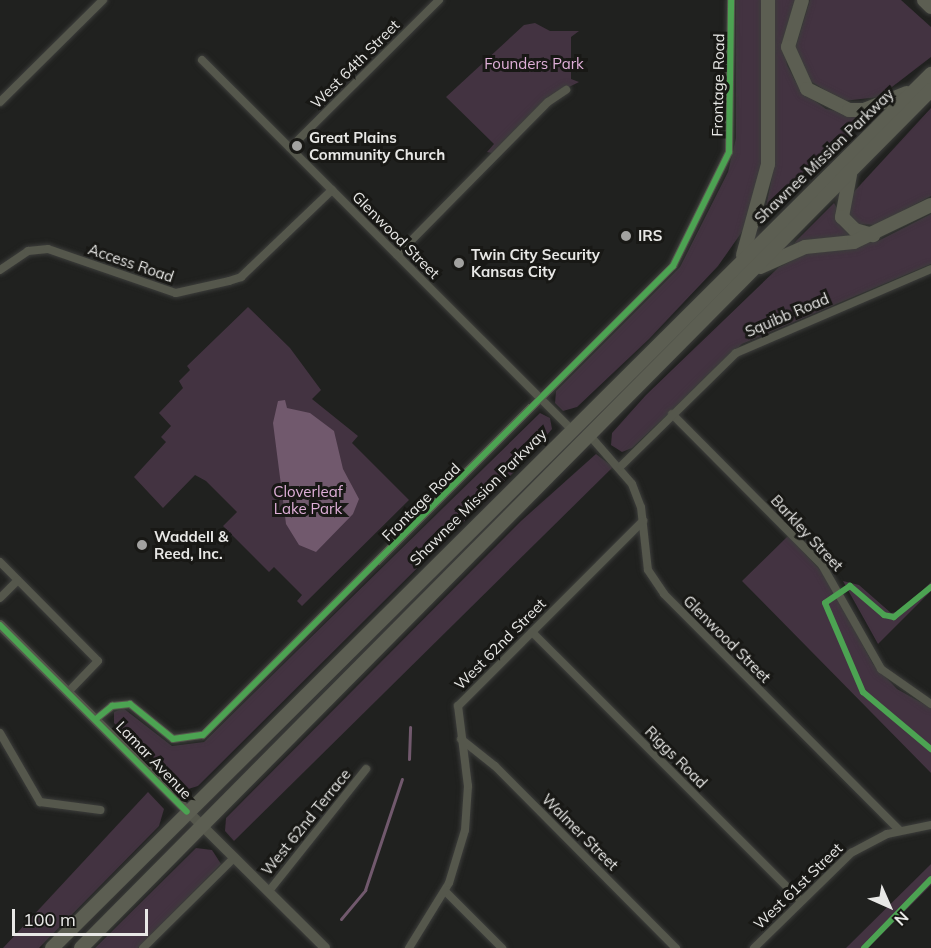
<!DOCTYPE html>
<style>
body{margin:0}
#map{position:relative;width:931px;height:948px;overflow:hidden;background:#20211f;font-family:Mulish,sans-serif}
div>[style]{position:absolute}
[style*='--x']{left:calc(var(--x)*1px);top:calc(var(--y)*1px);width:calc(var(--w)*1px);rotate:calc(var(--a)*1deg)}
.green>*{inset:0;background:#433341}
.water>*{inset:0;background:#71596d}
.stream>*{height:3px;margin:-1.5px;padding:0 1.5px;transform-origin:1.5px;border-radius:1.5px;background:#71596d}
.roads{filter:drop-shadow(0 0 2px #3c3d3b) drop-shadow(0 0 2px #3c3d3b)}
.minor>*{height:8px;margin:-4px;padding:0 4px;transform-origin:4px;border-radius:4px;background:#55574c}
.tertiary>*{height:10px;margin:-5px;padding:0 5px;transform-origin:5px;border-radius:5px;background:#55574c}
.trunk>*{height:14px;margin:-7px;padding:0 7px;transform-origin:7px;border-radius:7px;background:#5c5e52}
.cycleway>*{height:6px;margin:-3px;padding:0 3px;transform-origin:3px;border-radius:3px;background:#4ca352}
.dots>*{width:16px;height:16px;translate:-50% -50%;box-sizing:border-box;border:3px solid #181815;border-radius:50%}
span{translate:-50% -50%;white-space:nowrap;text-align:center;line-height:1.15;-webkit-text-stroke:6px #181815;paint-order:stroke}
.street-label{font-size:15px;color:#e8e8e6}
.park-label{font-size:15px;color:#dfafd8}
.poi-label{font-size:15px;color:#e8e8e6;font-weight:700}
.left{translate:0 -50%;text-align:left}
.north{position:absolute;left:859px;top:876px;width:60px;height:60px;-webkit-text-stroke:4px #181815;paint-order:stroke;rotate:135deg;font-size:16px;font-weight:700;line-height:24px;text-align:center;color:#e8e8e6}
.north::after{content:'';display:block;margin:auto;width:21px;height:27px;background:#e8e8e6;clip-path:polygon(50% 0,100% 100%,50% 72%,0 100%)}
.scale{position:absolute;left:12px;top:909px;width:136px;height:27px;box-sizing:border-box;border:3px solid #e8e8e6;border-top:0;padding-left:8px;font-size:18px;line-height:21px;white-space:nowrap;color:#e8e8e6;-webkit-text-stroke:4px #181815;paint-order:stroke}
</style>
<div id="map">
<div class="green">
<div style="clip-path:polygon(736px 0,762px 0,762px 162px,744px 229px,718px 266px,649px 339px,577px 407px,563px 411px,555px 403px,556px 391px,680px 267px,728px 172px,736px 138px)"></div>
<div style="clip-path:polygon(774px 0,795px 0,783px 39px,787px 65px,800px 90px,826px 109px,868px 117px,762px 226px,774px 167px)"></div>
<div style="clip-path:polygon(810px 0,901px 0,931px 27px,931px 57px,879px 97px,843px 101px,807px 79px,795px 49px)"></div>
<div style="clip-path:polygon(535px 23px,550px 31px,579px 31px,571px 37px,571px 79px,579px 82px,547px 98px,492px 153px,487px 152px,494px 144px,446px 97px,524px 25px)"></div>
<div style="clip-path:polygon(931px 108px,931px 196px,876px 225px,857px 224px,848px 213px,850px 196px)"></div>
<div style="clip-path:polygon(834px 203px,853px 237px,794px 244px,797px 240px)"></div>
<div style="clip-path:polygon(931px 214px,931px 264px,742px 344px,632px 448px,622px 452px,611px 445px,612px 433px,646px 395px,779px 267px,805px 254px,878px 241px)"></div>
<div style="clip-path:polygon(248px 307px,290px 348px,321px 390px,312px 399px,358px 436px,352px 443px,409px 500px,302px 606px,297px 601px,302px 595px,274px 567px,269px 572px,223px 526px,237px 512px,206px 481px,195px 475px,163px 508px,134px 477px,166px 442px,161px 437px,171px 426px,159px 413px,183px 388px,179px 381px,190px 370px,187px 366px)"></div>
<div style="clip-path:polygon(540px 413px,550px 418px,552px 429px,526px 460px,198px 786px,185px 790px,175px 784px,114px 723px,114px 712px,123px 708px,172px 746px,204px 742px)"></div>
<div style="clip-path:polygon(596px 454px,613px 467px,234px 841px,225px 831px,226px 818px,521px 521px)"></div>
<div style="clip-path:polygon(788px 536px,825px 575px,873px 664px,897px 689px,931px 708px,931px 773px,742px 581px)"></div>
<div style="clip-path:polygon(843px 581px,859px 585px,891px 613px,902px 611px,931px 582px,931px 591px,878px 644px)"></div>
<div style="clip-path:polygon(148px 792px,164px 809px,159px 826px,39px 948px,3px 948px)"></div>
<div style="clip-path:polygon(196px 848px,212px 850px,221px 864px,138px 948px,95px 948px)"></div>
<div style="clip-path:polygon(931px 864px,931px 885px,868px 948px,846px 948px)"></div>
</div>
<div class="water">
<div style="clip-path:polygon(285px 400px,287px 408px,310px 413px,334px 431px,343px 469px,359px 499px,353px 514px,316px 552px,299px 545px,286px 524px,273px 423px,278px 401px)"></div>
</div>
<div class="stream">
<div style="--x:409;--y:759;--w:32;--a:-88"></div>
<div style="--x:341;--y:919;--w:38;--a:-50"></div>
<div style="--x:365;--y:890;--w:117;--a:-71.6"></div>
</div>
<div class="roads">
<div class="minor">
<div style="--x:202;--y:60;--w:520;--a:45"></div>
<div style="--x:0;--y:102;--w:145;--a:-44.7"></div>
<div style="--x:290;--y:148;--w:210;--a:-44.8"></div>
<div style="--x:397;--y:255;--w:215;--a:-45.4"></div>
<div style="--x:548;--y:102;--w:22;--a:-34"></div>
<div style="--x:0;--y:270;--w:34;--a:-34"></div>
<div style="--x:28;--y:251;--w:20;--a:-6"></div>
<div style="--x:48;--y:249;--w:135;--a:19"></div>
<div style="--x:176;--y:293;--w:54;--a:-12.8"></div>
<div style="--x:229;--y:281;--w:13;--a:-18"></div>
<div style="--x:241;--y:277;--w:126;--a:-43.7"></div>
<div style="--x:672;--y:414;--w:213;--a:45.2"></div>
<div style="--x:822;--y:565;--w:120;--a:60.4"></div>
<div style="--x:881;--y:669;--w:61;--a:35"></div>
<div style="--x:591;--y:437;--w:62;--a:48.9"></div>
<div style="--x:632;--y:484;--w:25;--a:69"></div>
<div style="--x:641;--y:507;--w:63;--a:83.7"></div>
<div style="--x:648;--y:570;--w:29;--a:56"></div>
<div style="--x:664;--y:594;--w:333;--a:45.1"></div>
<div style="--x:621;--y:466;--w:161;--a:-44.5"></div>
<div style="--x:736;--y:353;--w:212;--a:-23.3"></div>
<div style="--x:0;--y:562;--w:139;--a:45.3"></div>
<div style="--x:98;--y:661;--w:42;--a:134"></div>
<div style="--x:0;--y:598;--w:25;--a:-45"></div>
<div style="--x:532;--y:632;--w:380;--a:45"></div>
<div style="--x:96;--y:719;--w:21;--a:-39"></div>
<div style="--x:112;--y:706;--w:18;--a:-6"></div>
<div style="--x:130;--y:704;--w:55;--a:39.1"></div>
<div style="--x:173;--y:739;--w:30;--a:-8"></div>
<div style="--x:203;--y:735;--w:664;--a:-44.94"></div>
<div style="--x:673;--y:266;--w:127;--a:-63.8"></div>
<div style="--x:729;--y:152;--w:152;--a:-89.2"></div>
<div style="--x:0;--y:733;--w:80;--a:59.9"></div>
<div style="--x:40;--y:802;--w:61;--a:7.6"></div>
<div style="--x:461;--y:739;--w:43;--a:38.5"></div>
<div style="--x:495;--y:766;--w:257;--a:45.2"></div>
<div style="--x:269;--y:891;--w:156;--a:-51.5"></div>
<div style="--x:445;--y:891;--w:81;--a:45"></div>
<div style="--x:143;--y:948;--w:128;--a:-44.7"></div>
<div style="--x:409;--y:948;--w:76;--a:-58.4"></div>
<div style="--x:449;--y:883;--w:55;--a:-73.2"></div>
<div style="--x:465;--y:830;--w:44;--a:-86.1"></div>
<div style="--x:468;--y:786;--w:81;--a:-97.1"></div>
<div style="--x:458;--y:706;--w:262;--a:-45"></div>
<div style="--x:754;--y:948;--w:136;--a:-44.4"></div>
<div style="--x:851;--y:853;--w:41;--a:-27.8"></div>
<div style="--x:887;--y:834;--w:45;--a:-11.6"></div>
</div>
<div class="tertiary">
<div style="--x:0;--y:625;--w:458;--a:44.8"></div>
</div>
<div class="trunk">
<div style="--x:802;--y:0;--w:49;--a:106.6"></div>
<div style="--x:788;--y:47;--w:46;--a:65.7"></div>
<div style="--x:807;--y:89;--w:47;--a:26.6"></div>
<div style="--x:849;--y:110;--w:15;--a:0"></div>
<div style="--x:864;--y:110;--w:46;--a:-21.6"></div>
<div style="--x:924;--y:0;--w:10;--a:45"></div>
<div style="--x:850;--y:175;--w:43;--a:100.8"></div>
<div style="--x:842;--y:217;--w:18;--a:45"></div>
<div style="--x:855;--y:230;--w:19;--a:16"></div>
<div style="--x:743;--y:255;--w:94;--a:-74.6"></div>
<div style="--x:768;--y:164;--w:164;--a:-90"></div>
<div style="--x:760;--y:267;--w:49;--a:-24"></div>
<div style="--x:805;--y:247;--w:49;--a:-5.8"></div>
<div style="--x:854;--y:242;--w:85;--a:-25.7"></div>
<div style="--x:52;--y:948;--w:1240;--a:-44.84"></div>
<div style="--x:81;--y:948;--w:1208;--a:-45.27"></div>
</div>
</div>
<div class="cycleway">
<div style="--x:931;--y:587;--w:48;--a:141"></div>
<div style="--x:894;--y:617;--w:10;--a:-169"></div>
<div style="--x:884;--y:615;--w:45;--a:-139.5"></div>
<div style="--x:850;--y:586;--w:30;--a:146"></div>
<div style="--x:825;--y:603;--w:97;--a:66.9"></div>
<div style="--x:863;--y:692;--w:89;--a:40"></div>
<div style="--x:0;--y:625;--w:264;--a:45"></div>
<div style="--x:96;--y:719;--w:21;--a:-39"></div>
<div style="--x:112;--y:706;--w:18;--a:-6"></div>
<div style="--x:130;--y:704;--w:55;--a:39.1"></div>
<div style="--x:173;--y:739;--w:30;--a:-8"></div>
<div style="--x:203;--y:735;--w:664;--a:-44.94"></div>
<div style="--x:673;--y:266;--w:127;--a:-63.8"></div>
<div style="--x:729;--y:152;--w:152;--a:-89.2"></div>
<div style="--x:864;--y:948;--w:96;--a:-45.8"></div>
</div>
<div class="dots">
<div style="left:297px;top:146px;background:#a2a2a0"></div>
<div style="left:626px;top:236px;background:#a2a2a0"></div>
<div style="left:459px;top:263px;background:#a2a2a0"></div>
<div style="left:142px;top:545px;background:#a2a2a0"></div>
</div>
<div class="street-label">
<span style="left:355px;top:64px;rotate:-45deg">West 64th Street</span>
<span style="left:718px;top:85px;rotate:-89deg">Frontage Road</span>
<span style="left:824px;top:156px;rotate:-44deg">Shawnee Mission Parkway</span>
<span style="left:396px;top:235px;rotate:45deg">Glenwood Street</span>
<span style="left:131px;top:263px;rotate:19deg">Access Road</span>
<span style="left:787px;top:315px;rotate:-23deg">Squibb Road</span>
<span style="left:478px;top:497px;rotate:-45deg">Shawnee Mission Parkway</span>
<span style="left:421px;top:502px;rotate:-45deg">Frontage Road</span>
<span style="left:807px;top:533px;rotate:47deg">Barkley Street</span>
<span style="left:727px;top:639px;rotate:45deg">Glenwood Street</span>
<span style="left:500px;top:644px;rotate:-45deg">West 62nd Street</span>
<span style="left:676px;top:757px;rotate:45deg">Riggs Road</span>
<span style="left:154px;top:760px;rotate:46deg">Lamar Avenue</span>
<span style="left:306px;top:822px;rotate:-51deg">West 62nd Terrace</span>
<span style="left:580px;top:832px;rotate:45deg">Walmer Street</span>
<span style="left:798px;top:886px;rotate:-44deg">West 61st Street</span>
</div>
<div class="park-label">
<span style="left:534px;top:64px">Founders Park</span>
<span style="left:308px;top:500px">Cloverleaf<br>Lake Park</span>
</div>
<div class="poi-label">
<span class="left" style="left:309px;top:146px">Great Plains<br>Community Church</span>
<span class="left" style="left:638px;top:236px">IRS</span>
<span class="left" style="left:471px;top:263px">Twin City Security<br>Kansas City</span>
<span class="left" style="left:154px;top:545px">Waddell &amp;<br>Reed, Inc.</span>
</div>
<div class="north">N</div>
<div class="scale">100 m</div>
</div>
